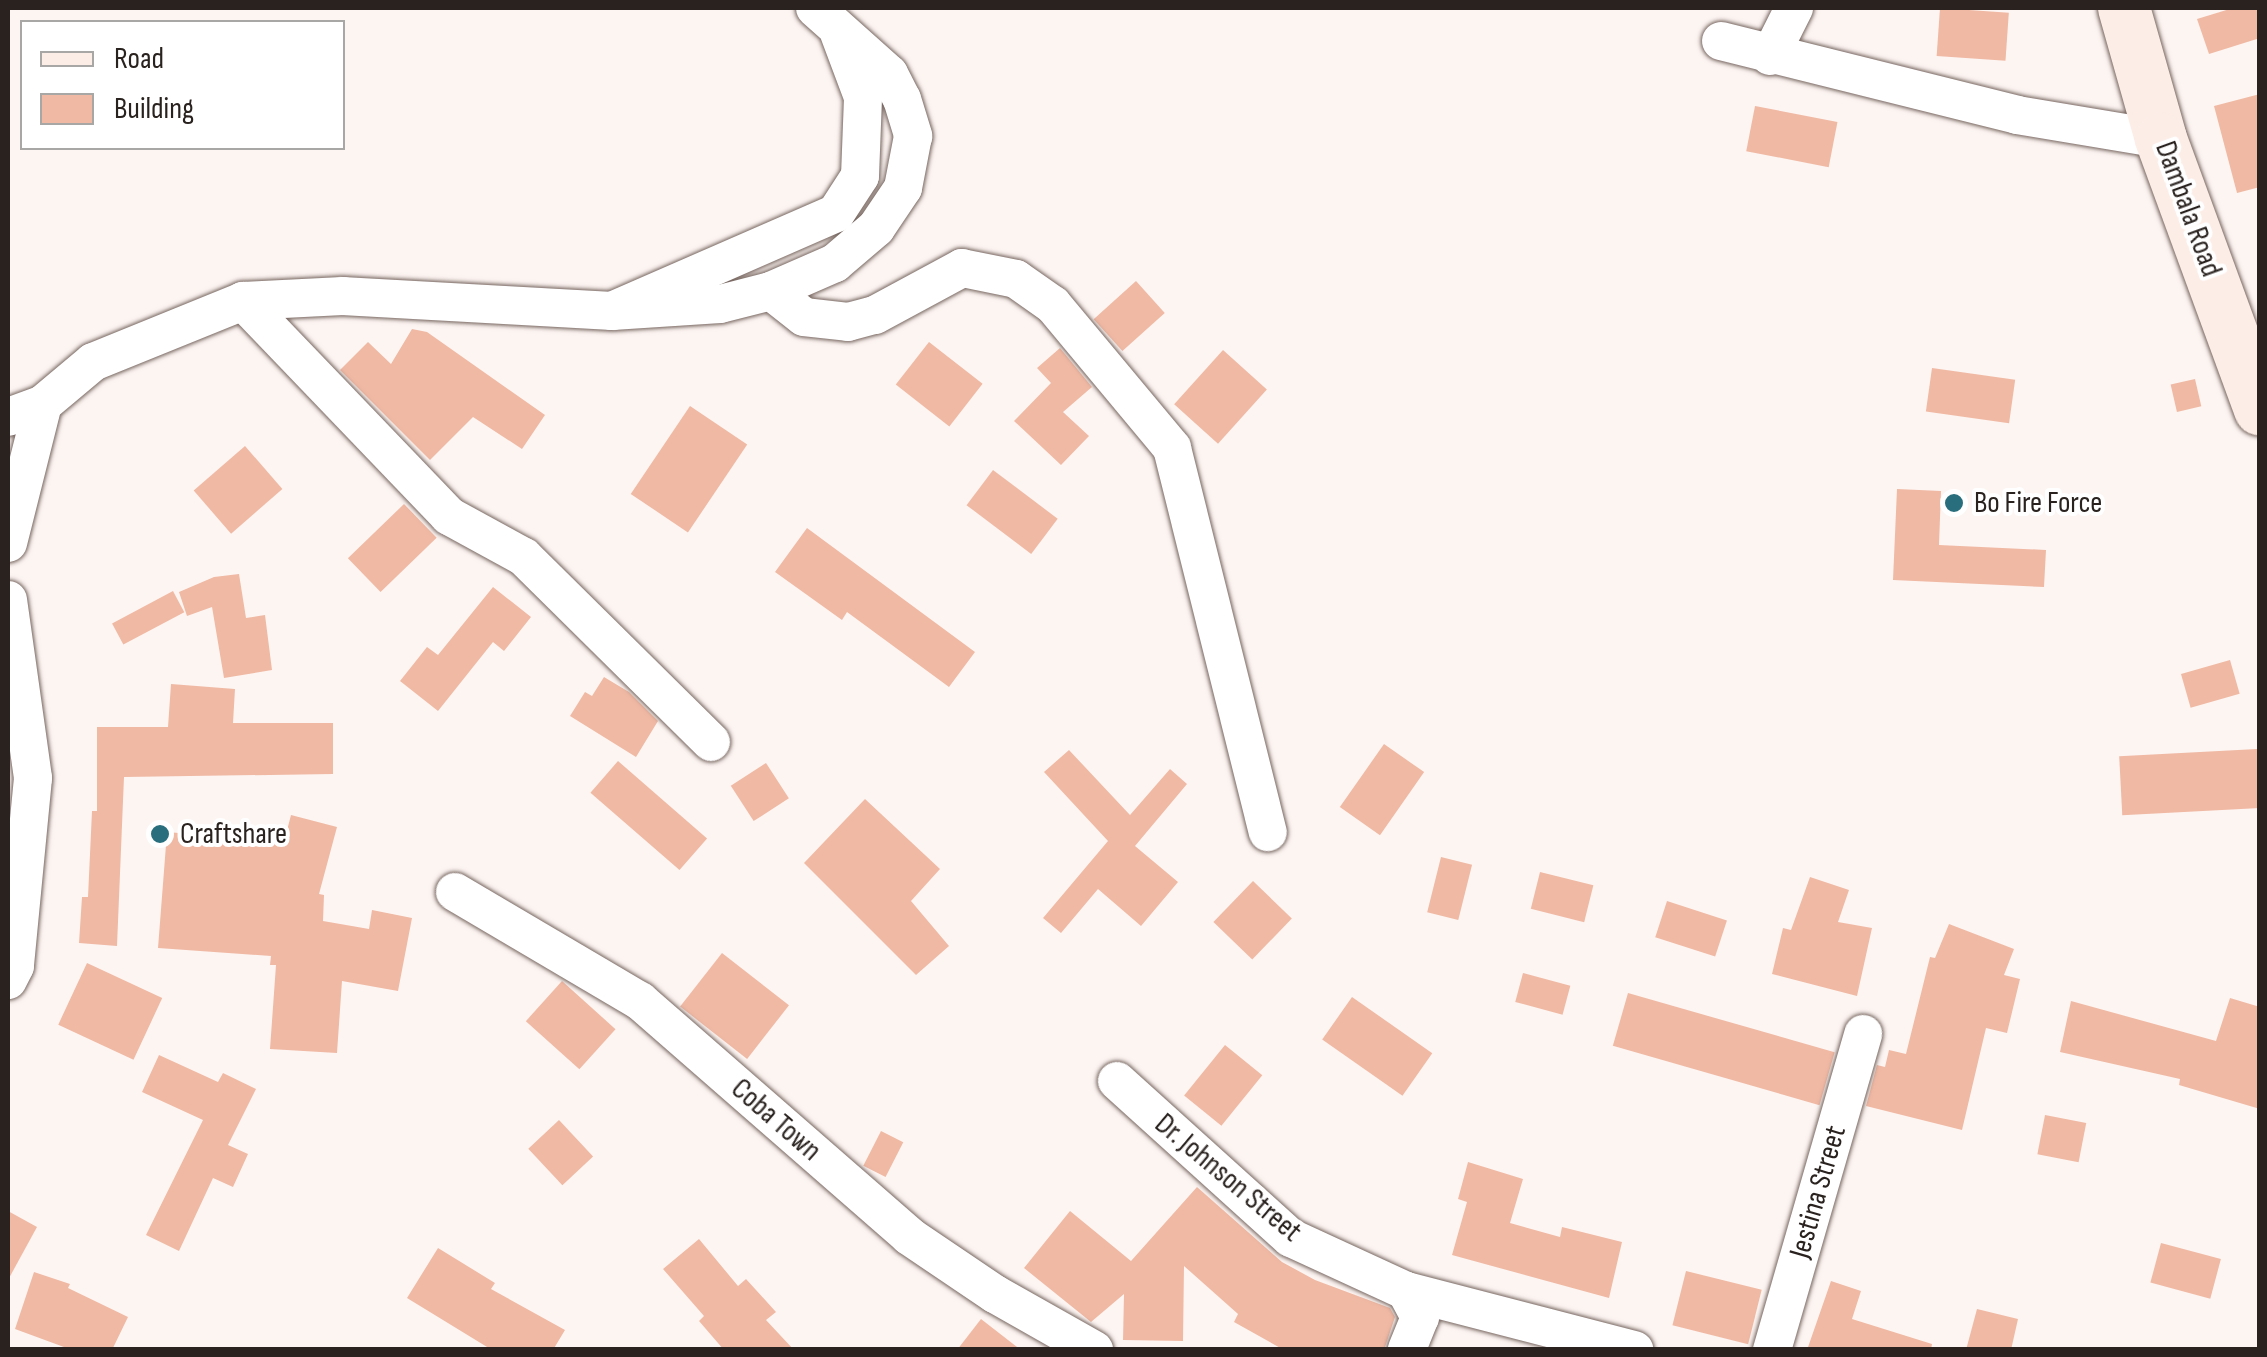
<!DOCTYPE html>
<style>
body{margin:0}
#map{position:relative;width:2267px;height:1357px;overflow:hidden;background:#fdf5f2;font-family:"Sofia Sans Condensed",sans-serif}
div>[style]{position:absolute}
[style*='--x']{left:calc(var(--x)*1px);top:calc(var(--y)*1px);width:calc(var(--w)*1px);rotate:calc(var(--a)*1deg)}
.building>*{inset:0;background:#f0b9a4;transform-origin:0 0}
.roads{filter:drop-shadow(0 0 2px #776660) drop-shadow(0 0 2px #776660)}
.street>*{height:38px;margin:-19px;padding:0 19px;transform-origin:19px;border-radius:19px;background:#fff}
.secondary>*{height:52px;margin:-26px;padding:0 26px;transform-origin:26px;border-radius:26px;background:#fcede7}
.dots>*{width:28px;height:28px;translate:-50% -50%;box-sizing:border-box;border:5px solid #fff;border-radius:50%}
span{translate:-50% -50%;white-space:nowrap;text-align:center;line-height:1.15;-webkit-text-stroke:8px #fff;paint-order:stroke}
.street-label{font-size:30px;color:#29221f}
.poi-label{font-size:30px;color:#29221f}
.left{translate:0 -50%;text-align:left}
.frame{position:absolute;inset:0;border:10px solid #29221f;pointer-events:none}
.legend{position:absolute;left:20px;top:20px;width:325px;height:130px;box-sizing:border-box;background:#fff;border:2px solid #a9a7a5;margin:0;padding:12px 18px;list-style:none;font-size:30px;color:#29221f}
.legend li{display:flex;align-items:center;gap:20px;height:50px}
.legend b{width:50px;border:2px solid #a9a7a5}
</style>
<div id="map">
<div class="building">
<div style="left:1940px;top:8px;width:69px;height:48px;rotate:4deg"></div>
<div style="clip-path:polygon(2233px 8px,2260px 8px,2260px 38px,2209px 54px,2197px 19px)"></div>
<div style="clip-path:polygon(2260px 94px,2260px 187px,2237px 193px,2214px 106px)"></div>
<div style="left:1755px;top:106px;width:84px;height:46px;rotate:11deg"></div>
<div style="left:1136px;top:281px;width:43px;height:57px;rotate:48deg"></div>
<div style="clip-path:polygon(412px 329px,427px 332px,545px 415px,522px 449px,473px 417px,430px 460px,340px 370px,368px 342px,391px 364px)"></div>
<div style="left:929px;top:342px;width:68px;height:54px;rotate:38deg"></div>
<div style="clip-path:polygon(1060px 348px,1092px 387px,1063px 412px,1089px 436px,1061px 465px,1014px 421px,1051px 383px,1037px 368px)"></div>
<div style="left:1223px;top:350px;width:59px;height:73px;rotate:42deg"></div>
<div style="left:1932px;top:368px;width:84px;height:44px;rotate:8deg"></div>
<div style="left:2195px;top:379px;width:28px;height:25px;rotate:77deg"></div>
<div style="left:690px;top:406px;width:69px;height:106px;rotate:34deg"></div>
<div style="left:245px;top:446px;width:57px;height:68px;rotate:49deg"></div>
<div style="left:993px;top:470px;width:81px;height:44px;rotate:37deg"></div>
<div style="clip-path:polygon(1897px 489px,1941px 491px,1939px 545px,2046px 550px,2044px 587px,1893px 580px)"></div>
<div style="left:404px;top:504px;width:47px;height:78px;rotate:46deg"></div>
<div style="clip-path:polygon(807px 528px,975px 652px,949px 687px,847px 612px,842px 620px,775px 572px)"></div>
<div style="clip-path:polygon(239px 574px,246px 618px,265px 615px,272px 670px,224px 678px,212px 607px,187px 616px,179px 592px,214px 577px)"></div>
<div style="clip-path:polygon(493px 587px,531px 617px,504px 651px,493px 642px,438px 711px,400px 681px,427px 647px,438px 655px)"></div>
<div style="left:173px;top:591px;width:24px;height:69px;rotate:62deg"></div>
<div style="left:2230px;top:660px;width:35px;height:51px;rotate:74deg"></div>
<div style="clip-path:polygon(604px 677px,629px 692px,658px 721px,636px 757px,570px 716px,585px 692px,592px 696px)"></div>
<div style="clip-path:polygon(171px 684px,235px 689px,233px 723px,333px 723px,333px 774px,124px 777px,117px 946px,79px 943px,82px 897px,88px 897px,92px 811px,97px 811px,97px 727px,168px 727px)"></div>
<div style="left:1384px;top:744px;width:49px;height:77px;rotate:35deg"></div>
<div style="left:2257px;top:749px;width:59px;height:138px;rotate:87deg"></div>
<div style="clip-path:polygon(1069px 750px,1130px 815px,1170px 769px,1187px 784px,1135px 846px,1178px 882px,1141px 926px,1098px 889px,1061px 933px,1043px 918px,1108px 841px,1044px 772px)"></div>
<div style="left:618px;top:761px;width:118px;height:42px;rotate:41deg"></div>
<div style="left:766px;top:763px;width:42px;height:42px;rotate:57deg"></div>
<div style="clip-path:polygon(865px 799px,940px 869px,911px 901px,949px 946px,916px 975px,804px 863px)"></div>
<div style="clip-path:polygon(291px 815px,337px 827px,319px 894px,324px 895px,323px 921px,369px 929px,372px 910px,412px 918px,398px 991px,342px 981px,337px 1053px,270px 1049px,276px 965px,270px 965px,271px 956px,158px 948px,167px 832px,284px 842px)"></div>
<div style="left:1441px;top:857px;width:32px;height:57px;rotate:14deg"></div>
<div style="left:1540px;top:872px;width:55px;height:38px;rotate:14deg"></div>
<div style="clip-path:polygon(1810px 877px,1849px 890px,1838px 922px,1872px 928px,1857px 996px,1772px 974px,1783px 928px,1791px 930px)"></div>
<div style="left:1253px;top:881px;width:54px;height:57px;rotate:44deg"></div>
<div style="left:1667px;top:901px;width:63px;height:38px;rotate:18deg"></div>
<div style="clip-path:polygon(1949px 924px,2014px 949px,2004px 975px,2020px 979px,2007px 1033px,1986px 1028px,1962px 1130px,1866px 1106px,1877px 1065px,1885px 1067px,1889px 1050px,1906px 1054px,1930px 957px,1935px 958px)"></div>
<div style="left:722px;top:953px;width:85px;height:68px;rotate:38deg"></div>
<div style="left:87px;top:963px;width:83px;height:68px;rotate:25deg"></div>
<div style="left:1523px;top:973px;width:49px;height:30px;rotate:15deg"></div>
<div style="left:562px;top:981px;width:72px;height:54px;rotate:42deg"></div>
<div style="left:1628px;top:993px;width:215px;height:55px;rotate:16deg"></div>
<div style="left:1352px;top:997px;width:98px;height:52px;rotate:35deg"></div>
<div style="clip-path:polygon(2230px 998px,2260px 1007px,2260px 1109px,2179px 1085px,2180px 1079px,2060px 1052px,2071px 1001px,2216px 1041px)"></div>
<div style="left:1225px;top:1045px;width:48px;height:65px;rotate:39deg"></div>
<div style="clip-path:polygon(159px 1055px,218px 1082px,223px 1073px,256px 1089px,228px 1145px,248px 1154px,233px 1187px,213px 1178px,179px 1251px,146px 1235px,203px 1120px,142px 1092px)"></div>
<div style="left:2045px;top:1115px;width:42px;height:40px;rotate:11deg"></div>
<div style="left:559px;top:1120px;width:50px;height:42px;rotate:47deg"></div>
<div style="left:881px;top:1131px;width:25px;height:39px;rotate:27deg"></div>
<div style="clip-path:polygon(1468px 1162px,1523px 1179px,1510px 1223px,1560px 1237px,1562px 1227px,1622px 1242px,1609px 1298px,1452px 1255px,1467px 1202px,1458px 1199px)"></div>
<div style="clip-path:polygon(1197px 1187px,1282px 1262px,1315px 1280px,1390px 1308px,1395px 1317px,1384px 1350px,1284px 1350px,1234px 1322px,1238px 1314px,1184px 1266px,1183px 1341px,1123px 1340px,1124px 1294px,1091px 1322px,1024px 1268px,1070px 1211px,1131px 1261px)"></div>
<div style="clip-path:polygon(8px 1211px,37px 1227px,8px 1280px)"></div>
<div style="clip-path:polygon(699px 1239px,738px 1286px,746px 1279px,776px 1312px,766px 1320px,794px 1350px,724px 1350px,699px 1321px,704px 1316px,663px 1269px)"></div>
<div style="left:2161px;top:1243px;width:62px;height:41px;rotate:15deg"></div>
<div style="clip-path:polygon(438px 1248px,495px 1283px,491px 1289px,565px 1330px,553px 1350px,492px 1350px,407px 1298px)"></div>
<div style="left:1686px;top:1271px;width:78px;height:56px;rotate:14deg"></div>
<div style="clip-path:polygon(34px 1272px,70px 1284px,68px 1288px,128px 1317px,112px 1350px,72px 1350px,15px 1329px)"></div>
<div style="clip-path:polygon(1831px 1281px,1861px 1291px,1852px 1319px,1932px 1344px,1931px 1350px,1807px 1350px)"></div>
<div style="clip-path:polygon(1977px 1309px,2018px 1319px,2011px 1350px,1966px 1350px)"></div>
<div style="clip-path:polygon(981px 1319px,1021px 1350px,957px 1350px)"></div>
</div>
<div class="roads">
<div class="street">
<div style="--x:815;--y:8;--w:99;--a:41.7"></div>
<div style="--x:889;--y:74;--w:28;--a:63"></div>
<div style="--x:902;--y:99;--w:39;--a:73"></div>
<div style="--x:913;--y:136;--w:53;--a:100.9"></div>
<div style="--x:903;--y:188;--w:48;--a:124"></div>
<div style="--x:876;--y:228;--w:54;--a:139.5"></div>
<div style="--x:835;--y:263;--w:70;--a:156.4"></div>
<div style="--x:771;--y:291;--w:53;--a:165.7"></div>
<div style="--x:720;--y:304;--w:108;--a:176.3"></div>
<div style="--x:612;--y:311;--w:244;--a:-23.6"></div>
<div style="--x:836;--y:213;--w:44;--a:-57"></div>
<div style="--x:860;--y:176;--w:79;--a:-87.8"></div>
<div style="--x:863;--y:97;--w:68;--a:-110.6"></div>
<div style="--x:1721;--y:41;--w:305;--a:14"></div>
<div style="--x:2017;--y:115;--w:146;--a:9.5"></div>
<div style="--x:1770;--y:56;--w:54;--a:-63.4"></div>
<div style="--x:771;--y:291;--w:42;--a:38.2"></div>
<div style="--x:804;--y:317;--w:44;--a:6.5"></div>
<div style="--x:848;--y:322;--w:28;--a:-15"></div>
<div style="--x:875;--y:315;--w:99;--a:-28.4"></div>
<div style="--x:962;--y:268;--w:55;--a:11.5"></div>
<div style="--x:1016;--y:279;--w:45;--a:35.1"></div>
<div style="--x:1053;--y:305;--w:186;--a:50.2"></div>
<div style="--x:1172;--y:448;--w:396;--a:76"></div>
<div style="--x:243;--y:301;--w:298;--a:46.2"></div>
<div style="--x:449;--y:516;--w:85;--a:28.7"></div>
<div style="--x:524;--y:557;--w:263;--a:44.7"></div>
<div style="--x:8;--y:417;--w:37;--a:-20"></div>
<div style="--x:43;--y:404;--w:65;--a:-40"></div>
<div style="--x:93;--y:362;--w:162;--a:-22.1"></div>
<div style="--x:243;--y:301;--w:100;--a:-2.9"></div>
<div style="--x:343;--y:296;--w:269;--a:3.2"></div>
<div style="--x:8;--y:543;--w:143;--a:-75.9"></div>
<div style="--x:8;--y:600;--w:180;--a:82"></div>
<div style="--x:33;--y:778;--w:189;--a:95.5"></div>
<div style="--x:15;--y:966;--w:16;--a:117"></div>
<div style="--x:455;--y:892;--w:215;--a:30.5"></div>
<div style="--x:640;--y:1001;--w:357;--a:41.1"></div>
<div style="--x:909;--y:1236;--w:104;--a:34"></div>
<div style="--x:995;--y:1294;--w:114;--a:29.5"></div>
<div style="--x:1117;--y:1081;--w:234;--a:42.1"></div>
<div style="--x:1291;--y:1238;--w:127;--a:24.7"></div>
<div style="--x:1406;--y:1291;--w:236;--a:14.5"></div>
<div style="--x:1406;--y:1291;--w:30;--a:62"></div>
<div style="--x:1420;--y:1317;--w:35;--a:112"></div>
<div style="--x:1772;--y:1350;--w:329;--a:-73.9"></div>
</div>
<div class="secondary">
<div style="--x:2124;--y:8;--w:136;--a:74.2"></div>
<div style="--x:2161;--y:139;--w:288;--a:69.9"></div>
</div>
</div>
<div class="dots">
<div style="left:1954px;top:503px;background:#286e7c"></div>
<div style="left:160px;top:834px;background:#286e7c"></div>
</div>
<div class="street-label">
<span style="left:2188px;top:209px;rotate:70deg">Dambala Road</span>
<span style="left:776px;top:1120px;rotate:41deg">Coba Town</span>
<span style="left:1228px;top:1178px;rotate:40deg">Dr. Johnson Street</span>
<span style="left:1818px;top:1192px;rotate:-74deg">Jestina Street</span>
</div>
<div class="poi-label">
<span class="left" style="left:1974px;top:503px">Bo Fire Force</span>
<span class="left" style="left:180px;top:834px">Craftshare</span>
</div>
<div class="frame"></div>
<ul class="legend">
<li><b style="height:12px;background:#fcede7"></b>Road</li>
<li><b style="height:28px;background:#f0b9a4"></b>Building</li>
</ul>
</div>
